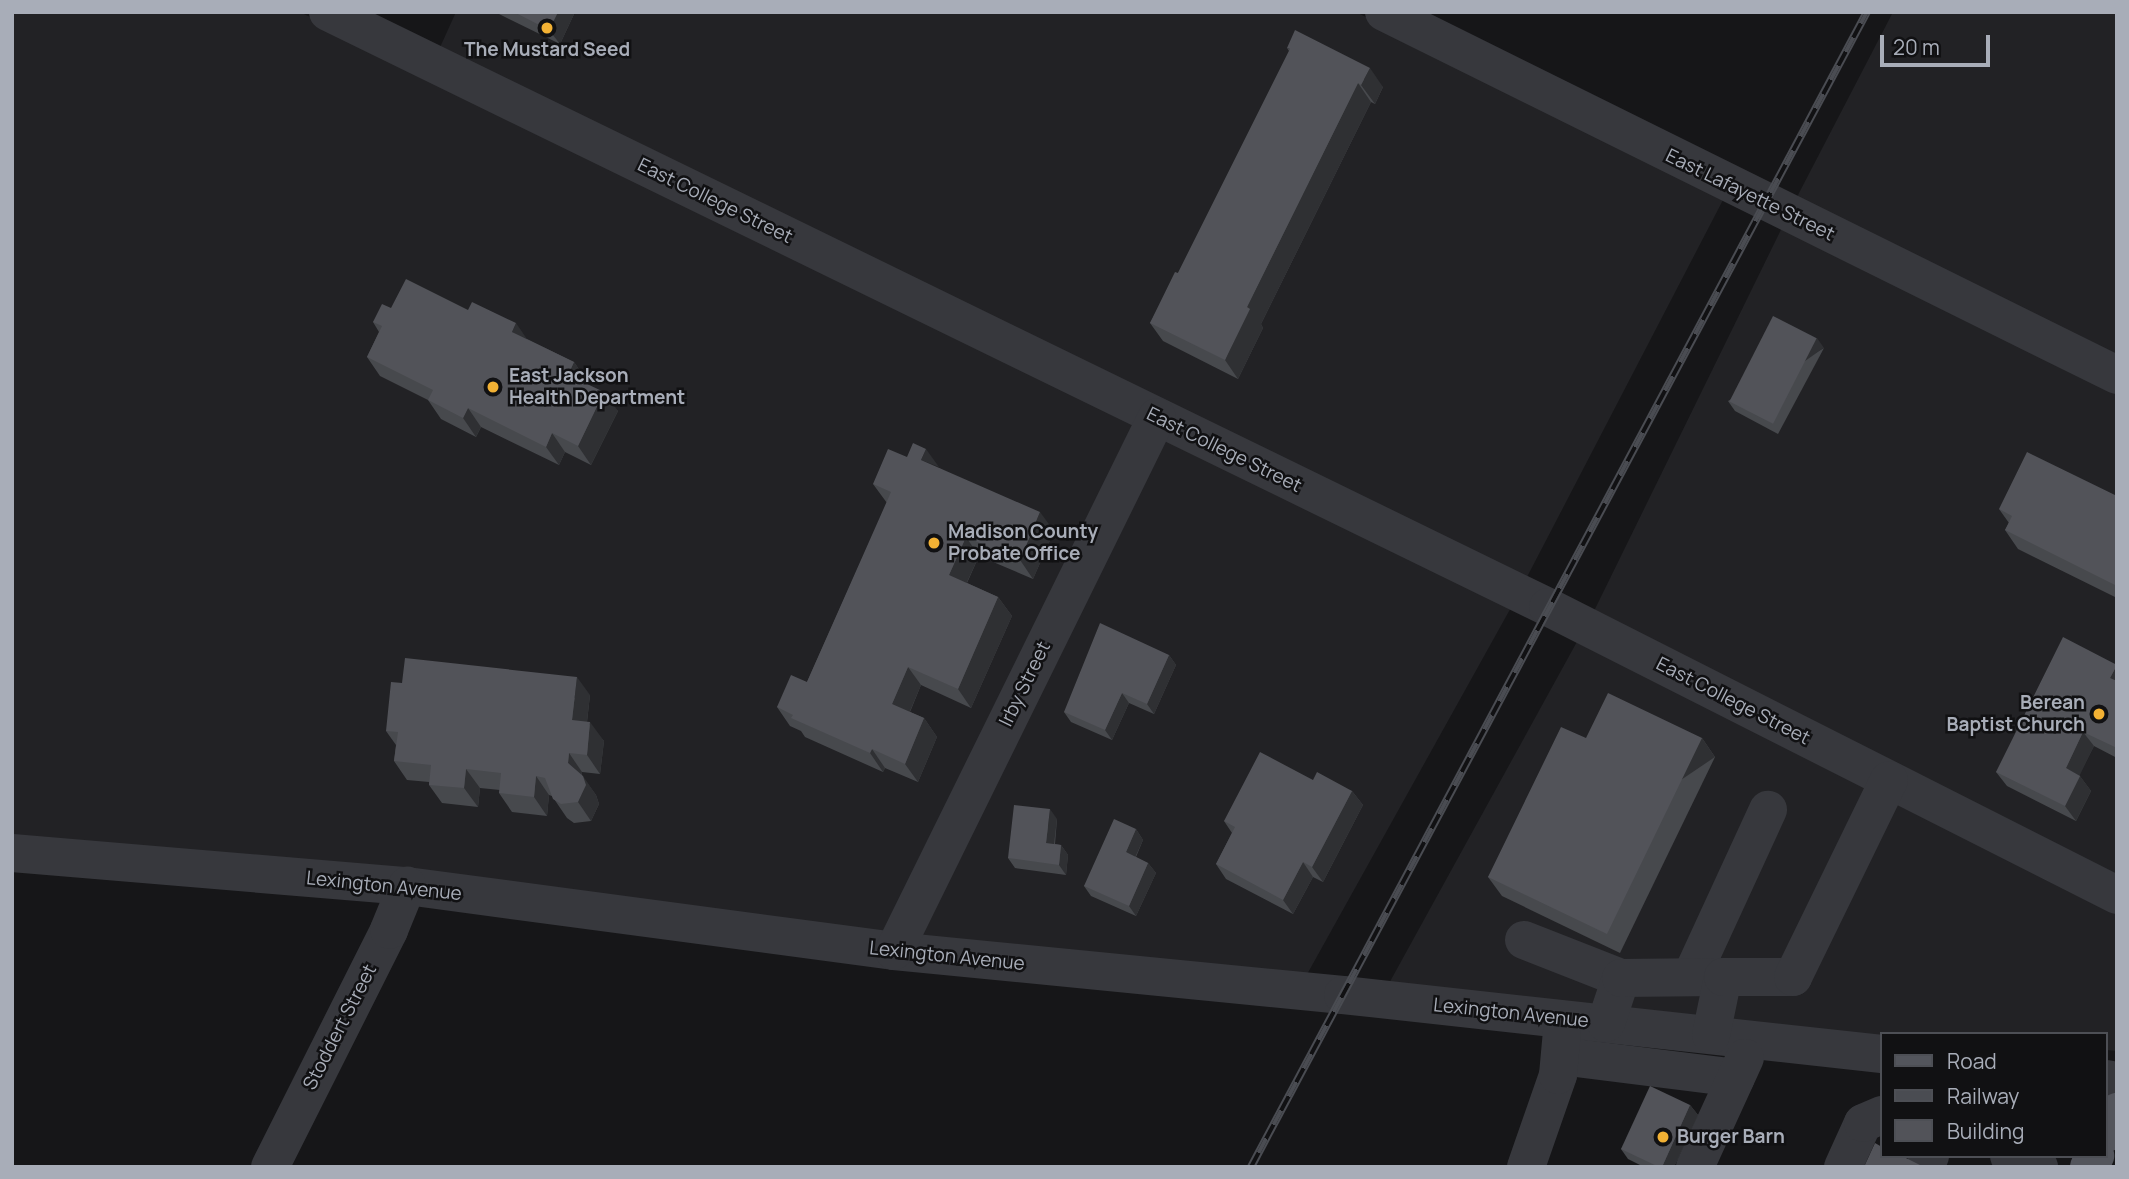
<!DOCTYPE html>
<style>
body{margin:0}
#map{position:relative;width:2129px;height:1179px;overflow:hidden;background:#161618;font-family:Manrope,sans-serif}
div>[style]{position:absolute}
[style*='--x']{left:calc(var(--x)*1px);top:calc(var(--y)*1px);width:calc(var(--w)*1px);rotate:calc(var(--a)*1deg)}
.built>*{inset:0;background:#222225}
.minor>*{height:38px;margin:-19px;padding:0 19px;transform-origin:19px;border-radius:19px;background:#37383d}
.major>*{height:38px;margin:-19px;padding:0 19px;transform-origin:19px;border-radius:19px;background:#53555c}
.rail>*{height:8px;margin-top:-4px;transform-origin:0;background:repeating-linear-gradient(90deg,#111113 0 16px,#4a4c52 0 32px);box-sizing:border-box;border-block:2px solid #4a4c52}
.wall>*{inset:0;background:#47494d}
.shaded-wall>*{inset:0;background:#2f3033;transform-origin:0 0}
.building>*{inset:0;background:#525359;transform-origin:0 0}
.dots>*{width:19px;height:19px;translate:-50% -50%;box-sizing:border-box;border:4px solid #111113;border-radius:50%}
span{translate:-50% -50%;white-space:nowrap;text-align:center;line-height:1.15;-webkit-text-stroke:5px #111113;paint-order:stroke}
.poi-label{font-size:19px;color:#a8adb8;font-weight:700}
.left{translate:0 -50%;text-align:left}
.right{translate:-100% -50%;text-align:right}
.street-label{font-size:19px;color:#a8adb8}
.frame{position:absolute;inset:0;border:14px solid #a8adb8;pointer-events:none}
.legend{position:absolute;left:1880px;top:1032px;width:228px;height:126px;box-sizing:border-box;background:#111113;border:2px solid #4d4f55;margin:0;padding:9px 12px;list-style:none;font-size:21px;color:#a8adb8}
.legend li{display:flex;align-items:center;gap:14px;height:35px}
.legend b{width:35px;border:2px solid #4d4f55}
.scale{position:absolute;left:1880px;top:35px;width:110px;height:32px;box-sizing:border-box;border:4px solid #a8adb8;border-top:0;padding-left:9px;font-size:21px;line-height:24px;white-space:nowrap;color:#a8adb8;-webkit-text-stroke:5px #111113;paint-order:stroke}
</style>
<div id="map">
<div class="built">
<div style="clip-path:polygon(12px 12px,300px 12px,427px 76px,456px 12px,1356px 12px,1723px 200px,1513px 604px,1305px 978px,12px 835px)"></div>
<div style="clip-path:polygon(1893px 12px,2117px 12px,2117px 1051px,2106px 1050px,2106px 1034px,1882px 1036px,1387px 987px,1595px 609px,1799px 193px)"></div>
</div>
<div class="minor">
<div style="--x:328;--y:12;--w:1357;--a:26"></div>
<div style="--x:1548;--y:607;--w:638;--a:26.85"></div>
<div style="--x:1384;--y:12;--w:818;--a:26.35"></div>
<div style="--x:12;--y:853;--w:396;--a:4.8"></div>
<div style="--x:407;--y:886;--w:491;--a:7.6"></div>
<div style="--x:894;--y:951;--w:451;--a:5.6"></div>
<div style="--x:1343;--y:995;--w:542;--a:6.25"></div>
<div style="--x:1524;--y:940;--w:104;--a:21.4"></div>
<div style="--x:894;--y:951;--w:595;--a:-63.78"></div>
<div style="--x:1692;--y:975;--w:182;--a:-65.3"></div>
<div style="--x:1606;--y:1023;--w:47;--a:-71.6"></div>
<div style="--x:1621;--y:978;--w:97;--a:-0.6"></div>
<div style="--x:1711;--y:1035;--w:59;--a:-78.3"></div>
<div style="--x:1723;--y:977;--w:70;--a:0"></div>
<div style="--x:1793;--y:977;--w:219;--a:-64"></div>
<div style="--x:1560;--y:1056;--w:177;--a:7.1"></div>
<div style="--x:2106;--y:1079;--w:11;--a:10"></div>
<div style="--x:2009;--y:1156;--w:32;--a:20"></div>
<div style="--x:1925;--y:1166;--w:11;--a:-63"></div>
<div style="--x:270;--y:1167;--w:265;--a:-63.3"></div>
<div style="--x:389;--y:930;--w:48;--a:-67.8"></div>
<div style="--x:1526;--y:1167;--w:97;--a:-70.8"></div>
<div style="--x:1558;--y:1075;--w:44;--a:-84.8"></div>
<div style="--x:1695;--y:1167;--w:120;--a:-65.4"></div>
<div style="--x:1843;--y:1167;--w:48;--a:-65.6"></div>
<div style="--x:1863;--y:1123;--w:21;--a:-23"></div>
</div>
<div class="major">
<div style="--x:2106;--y:1133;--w:24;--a:-62"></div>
<div style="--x:2089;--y:1167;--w:13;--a:-61"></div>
</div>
<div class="rail">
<div style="--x:1251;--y:1167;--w:1309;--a:-61.93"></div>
</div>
<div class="wall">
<div style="clip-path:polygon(495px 12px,575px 12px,560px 44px)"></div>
<div style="clip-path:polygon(1287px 48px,1383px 87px,1375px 104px,1371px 102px,1261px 324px,1263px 328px,1238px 379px,1163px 341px,1150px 323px,1178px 273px,1289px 51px)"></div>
<div style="clip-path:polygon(391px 308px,527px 339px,574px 362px,587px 381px,586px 383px,618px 411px,591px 465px,565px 452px,559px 465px,481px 427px,476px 437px,441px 419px,428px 400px,380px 376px,367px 357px,379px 332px,373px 322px)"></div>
<div style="clip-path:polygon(1824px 348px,1778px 434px,1735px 411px,1728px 401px)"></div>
<div style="clip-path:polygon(939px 468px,1054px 531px,1033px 579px,979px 556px,967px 583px,998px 597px,1012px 616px,971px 708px,921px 685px,910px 712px,924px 718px,937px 737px,918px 782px,885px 768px,883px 772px,805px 737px,801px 731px,790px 726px,777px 707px,807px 682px,887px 503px,873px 484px)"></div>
<div style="clip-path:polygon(2117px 496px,2117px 598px,2018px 549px,2005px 530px,2009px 523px,1999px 509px)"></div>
<div style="clip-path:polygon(1169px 655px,1176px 665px,1154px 714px,1129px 703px,1112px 740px,1071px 722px,1064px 712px)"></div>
<div style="clip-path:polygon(2117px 665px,2117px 758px,2094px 746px,2079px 775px,2091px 791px,2076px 821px,2007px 786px,1996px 772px)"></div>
<div style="clip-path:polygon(590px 695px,587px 722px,604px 741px,600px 774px,582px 772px,582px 776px,596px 795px,599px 804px,591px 821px,574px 823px,567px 818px,552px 796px,549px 795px,547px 816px,512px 812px,499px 793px,500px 790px,480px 788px,478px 807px,442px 803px,429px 785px,429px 782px,407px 780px,394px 761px,396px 745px,386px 731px)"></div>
<div style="clip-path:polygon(1586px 738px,1702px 738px,1715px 757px,1620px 953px,1502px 896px,1488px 877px)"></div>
<div style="clip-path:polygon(1313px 780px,1352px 791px,1363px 805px,1323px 882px,1313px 877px,1293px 914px,1226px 879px,1216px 864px,1232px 833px,1224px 821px)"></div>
<div style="clip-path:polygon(1057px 819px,1055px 844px,1061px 845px,1068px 855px,1066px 875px,1015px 868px,1008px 858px)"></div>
<div style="clip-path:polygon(1136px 829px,1143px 840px,1136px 857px,1148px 863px,1156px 873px,1136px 916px,1091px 896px,1084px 886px)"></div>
<div style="clip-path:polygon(1690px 1105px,1698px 1115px,1674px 1167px,1644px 1167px,1628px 1159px,1621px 1149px)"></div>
</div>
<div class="shaded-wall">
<div style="clip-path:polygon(558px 12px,575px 12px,560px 44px,549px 30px)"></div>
<div style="clip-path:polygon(1370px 68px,1383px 87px,1375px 104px,1361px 85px)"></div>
<div style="clip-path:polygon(1358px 83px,1371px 102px,1261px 324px,1263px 328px,1238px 379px,1225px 360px,1247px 307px)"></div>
<div style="clip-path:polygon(516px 323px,529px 342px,512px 332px)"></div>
<div style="left:1817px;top:338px;width:12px;height:98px;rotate:55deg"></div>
<div style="clip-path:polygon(574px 362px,587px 381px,581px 393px,568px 375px)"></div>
<div style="clip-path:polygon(604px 392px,618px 411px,591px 465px,578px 446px)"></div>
<div style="clip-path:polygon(468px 408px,481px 427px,476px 437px,463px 418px)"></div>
<div style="clip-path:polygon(552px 433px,565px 452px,559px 465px,546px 447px)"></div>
<div style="clip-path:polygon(926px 449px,939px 467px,921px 460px)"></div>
<div style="clip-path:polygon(1040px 512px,1054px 531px,1033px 579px,1020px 560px)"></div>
<div style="clip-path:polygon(966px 537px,979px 556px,962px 593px,949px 575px)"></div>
<div style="clip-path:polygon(998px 597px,1012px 616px,971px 708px,958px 689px)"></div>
<div style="clip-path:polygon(1169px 655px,1176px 665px,1154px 714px,1147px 704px)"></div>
<div style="clip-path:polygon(2117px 665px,2117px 687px,2110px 678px)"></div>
<div style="clip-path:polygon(908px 667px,921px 685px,905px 723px,892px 704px)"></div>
<div style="clip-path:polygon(577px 677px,590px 695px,585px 739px,572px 720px)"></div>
<div style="clip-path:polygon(1122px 693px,1129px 703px,1112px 740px,1105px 730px)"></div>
<div style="clip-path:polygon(924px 718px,937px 737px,918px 782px,905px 764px)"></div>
<div style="clip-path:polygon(590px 722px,604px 741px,600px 774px,587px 755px)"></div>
<div style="clip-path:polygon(2083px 732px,2094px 746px,2076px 783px,2066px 768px)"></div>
<div style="left:1702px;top:738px;width:23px;height:218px;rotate:56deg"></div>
<div style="clip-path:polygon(872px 749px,885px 768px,883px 772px,870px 753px)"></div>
<div style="clip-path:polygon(569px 753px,582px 772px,581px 782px,568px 763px)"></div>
<div style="clip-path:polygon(466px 769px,480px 788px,478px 807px,464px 788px)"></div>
<div style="clip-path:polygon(536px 776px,549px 795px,547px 816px,534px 797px)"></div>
<div style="clip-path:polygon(583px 776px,596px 795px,599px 804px,591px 821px,578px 802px)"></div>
<div style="clip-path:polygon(2080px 776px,2091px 791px,2076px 821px,2065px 806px)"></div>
<div style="clip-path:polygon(1352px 791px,1363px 805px,1323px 882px,1312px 867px)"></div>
<div style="clip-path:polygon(1050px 809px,1057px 819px,1053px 853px,1046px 843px)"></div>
<div style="clip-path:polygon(1136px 829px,1143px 840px,1133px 862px,1126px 852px)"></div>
<div style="clip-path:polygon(1061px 845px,1068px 855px,1066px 875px,1059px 865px)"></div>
<div style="clip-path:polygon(1303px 862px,1313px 877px,1293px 914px,1283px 900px)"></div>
<div style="clip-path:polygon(1148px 863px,1156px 873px,1136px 916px,1129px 906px)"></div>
<div style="clip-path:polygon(1690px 1105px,1698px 1115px,1674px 1167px,1662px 1167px)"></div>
</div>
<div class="building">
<div style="clip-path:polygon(514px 12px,558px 12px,549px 30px)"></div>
<div style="clip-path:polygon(1295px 30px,1370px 68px,1361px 85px,1358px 83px,1247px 307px,1250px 309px,1225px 360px,1150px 323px,1175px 272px,1178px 273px,1290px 49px,1287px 48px)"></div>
<div style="clip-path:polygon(406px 279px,468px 310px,472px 302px,516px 323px,512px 332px,574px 362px,568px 375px,604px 392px,578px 446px,552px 433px,546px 447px,468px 408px,463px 418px,428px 400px,433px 390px,367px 357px,382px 326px,373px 322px,382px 304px,391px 308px)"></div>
<div style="left:1773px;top:316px;width:49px;height:96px;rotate:27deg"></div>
<div style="clip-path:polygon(913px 443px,926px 449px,921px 460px,1040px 512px,1020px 560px,966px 537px,949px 575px,998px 597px,958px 689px,908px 667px,892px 704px,924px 718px,905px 764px,872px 749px,870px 753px,791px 718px,793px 715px,777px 707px,791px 675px,807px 682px,891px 492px,873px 484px,888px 449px,907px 457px)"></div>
<div style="clip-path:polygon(2027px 452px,2117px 496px,2117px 586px,2005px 530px,2012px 516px,1999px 509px)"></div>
<div style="clip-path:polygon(1100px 623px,1169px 655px,1147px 704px,1122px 693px,1105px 730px,1064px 712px)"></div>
<div style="clip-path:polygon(2063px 637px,2117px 665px,2110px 678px,2117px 681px,2117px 748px,2083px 732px,2066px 768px,2080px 776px,2065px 806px,1996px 772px)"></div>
<div style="clip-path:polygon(405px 658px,577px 677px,572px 720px,590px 722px,587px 755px,569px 753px,568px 763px,583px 776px,586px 785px,578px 802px,561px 804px,553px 799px,545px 778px,536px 776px,534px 797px,499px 793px,501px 773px,466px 769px,464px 788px,429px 785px,431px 765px,394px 761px,398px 732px,386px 731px,391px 682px,402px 683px)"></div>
<div style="clip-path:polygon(1608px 693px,1702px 738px,1607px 934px,1488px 877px,1561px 727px,1586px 738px)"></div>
<div style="clip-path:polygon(1260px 752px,1313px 780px,1317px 772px,1352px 791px,1312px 867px,1303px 862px,1283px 900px,1216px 864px,1235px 827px,1224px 821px)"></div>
<div style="clip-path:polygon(1014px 805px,1050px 809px,1046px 843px,1061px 845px,1059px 865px,1008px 858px)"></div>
<div style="clip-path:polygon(1114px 819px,1136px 829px,1126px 852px,1148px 863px,1129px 906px,1084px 886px)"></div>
<div style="clip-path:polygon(1650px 1086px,1690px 1105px,1662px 1167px,1659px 1167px,1621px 1149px)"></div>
<div style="clip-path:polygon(1875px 1143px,1882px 1147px,1882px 1156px,1902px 1156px,1924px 1167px,1864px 1167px)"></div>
</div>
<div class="dots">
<div style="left:547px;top:28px;background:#f2b134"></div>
<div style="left:493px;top:387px;background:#f2b134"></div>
<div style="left:934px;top:543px;background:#f2b134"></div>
<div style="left:2099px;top:714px;background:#f2b134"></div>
<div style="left:1663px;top:1137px;background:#f2b134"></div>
</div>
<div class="poi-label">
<span style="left:547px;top:50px">The Mustard Seed</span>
<span class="left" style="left:509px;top:387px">East Jackson<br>Health Department</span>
<span class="left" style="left:948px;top:543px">Madison County<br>Probate Office</span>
<span class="right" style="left:2085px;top:714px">Berean<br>Baptist Church</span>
<span class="left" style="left:1677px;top:1137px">Burger Barn</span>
</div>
<div class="street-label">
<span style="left:1750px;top:195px;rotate:26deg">East Lafayette Street</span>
<span style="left:715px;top:201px;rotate:26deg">East College Street</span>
<span style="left:1224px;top:450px;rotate:26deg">East College Street</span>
<span style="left:1025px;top:684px;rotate:-64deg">Irby Street</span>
<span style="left:1733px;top:701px;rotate:27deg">East College Street</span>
<span style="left:384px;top:886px;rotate:6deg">Lexington Avenue</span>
<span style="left:947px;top:956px;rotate:6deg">Lexington Avenue</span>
<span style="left:1511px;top:1013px;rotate:6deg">Lexington Avenue</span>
<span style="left:340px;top:1027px;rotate:-63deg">Stoddert Street</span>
</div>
<div class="frame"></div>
<ul class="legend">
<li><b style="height:9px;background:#53555c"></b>Road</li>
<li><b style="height:9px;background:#4a4c52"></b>Railway</li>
<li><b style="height:19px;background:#525359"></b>Building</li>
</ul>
<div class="scale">20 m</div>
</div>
